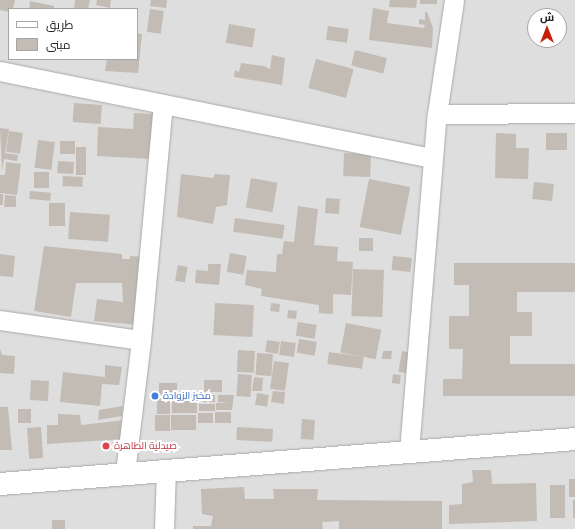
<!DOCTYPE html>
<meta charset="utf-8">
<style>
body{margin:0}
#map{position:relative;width:575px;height:529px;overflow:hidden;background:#f1efe9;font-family:"Archivo Narrow",Cairo,sans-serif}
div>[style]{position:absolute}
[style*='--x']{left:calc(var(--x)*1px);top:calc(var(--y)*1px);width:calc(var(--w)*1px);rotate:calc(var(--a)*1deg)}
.residential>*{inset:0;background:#dfdede}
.building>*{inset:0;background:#c2bcb5;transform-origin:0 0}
.roads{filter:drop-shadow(0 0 1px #a8a8a8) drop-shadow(0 0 1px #a8a8a8)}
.minor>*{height:19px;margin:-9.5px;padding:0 9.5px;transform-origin:9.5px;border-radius:9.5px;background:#fff}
.tertiary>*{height:22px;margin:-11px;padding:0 11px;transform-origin:11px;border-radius:11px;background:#fff}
.dots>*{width:11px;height:11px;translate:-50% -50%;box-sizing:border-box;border:2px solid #fff;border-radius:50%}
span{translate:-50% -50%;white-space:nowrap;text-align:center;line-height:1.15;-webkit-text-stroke:4px #fff;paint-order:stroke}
.shop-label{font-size:10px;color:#366cbe}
.left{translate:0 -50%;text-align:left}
.health-label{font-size:10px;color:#be3a42}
.legend{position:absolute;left:8px;top:8px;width:130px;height:52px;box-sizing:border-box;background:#fff;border:1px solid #a6a6a6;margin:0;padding:5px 7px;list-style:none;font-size:12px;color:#212121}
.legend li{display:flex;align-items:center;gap:8px;height:20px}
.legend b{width:20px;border:1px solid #a6a6a6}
.north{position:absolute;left:527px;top:8px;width:40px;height:40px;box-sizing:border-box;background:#fff;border:1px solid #a6a6a6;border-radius:50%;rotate:0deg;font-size:11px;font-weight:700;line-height:16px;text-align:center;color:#212121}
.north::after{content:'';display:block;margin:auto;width:14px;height:18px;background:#ca1d09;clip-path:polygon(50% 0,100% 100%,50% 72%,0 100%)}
</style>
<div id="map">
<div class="residential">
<div style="clip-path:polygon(evenodd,0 0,575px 0,575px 529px,0 529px,0 0,9px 9px,137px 9px,137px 59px,9px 59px,9px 9px,0 0,535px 16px,559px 16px,559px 40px,535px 40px,535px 16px)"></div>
</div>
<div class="building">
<div style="clip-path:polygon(0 0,15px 0,13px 9px,9px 9px,9px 12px,0 10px)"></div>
<div style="clip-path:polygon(75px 0,90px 0,88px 9px,74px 9px)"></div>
<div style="clip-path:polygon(97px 0,111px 0,110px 8px,96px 5px)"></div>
<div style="clip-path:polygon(151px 0,167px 0,166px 8px,150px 6px)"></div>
<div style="clip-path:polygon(390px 0,417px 0,416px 8px,389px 7px)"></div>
<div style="left:420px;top:0;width:17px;height:4px"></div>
<div style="clip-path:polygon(30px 1px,54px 6px,54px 9px,29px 9px)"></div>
<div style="clip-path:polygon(373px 8px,389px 11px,387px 23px,424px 28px,425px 25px,419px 24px,419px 19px,425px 20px,425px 12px,427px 12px,433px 28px,432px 48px,369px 40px)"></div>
<div style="left:150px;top:9px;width:14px;height:23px;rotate:8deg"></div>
<div style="left:229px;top:24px;width:27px;height:19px;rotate:10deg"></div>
<div style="left:328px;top:26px;width:21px;height:14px;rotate:8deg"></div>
<div style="clip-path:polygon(137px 33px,142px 34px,138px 73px,105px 71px,107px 59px,137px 59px)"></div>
<div style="left:355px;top:50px;width:33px;height:16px;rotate:14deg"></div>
<div style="clip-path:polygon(272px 55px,285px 58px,282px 85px,234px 77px,235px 70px,239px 72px,241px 63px,264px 66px,270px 69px)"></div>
<div style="left:316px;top:59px;width:39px;height:30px;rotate:15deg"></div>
<div style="left:74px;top:103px;width:28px;height:19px;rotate:4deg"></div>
<div style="clip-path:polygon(134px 113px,155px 114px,152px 159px,97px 156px,98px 127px,133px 129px)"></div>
<div style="clip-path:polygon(0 128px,9px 129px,5px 153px,18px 155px,17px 161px,4px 159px,2px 172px)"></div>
<div style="left:9px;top:131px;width:14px;height:21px;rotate:8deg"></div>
<div style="clip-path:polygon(496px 133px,516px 134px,516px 148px,529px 148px,528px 179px,495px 178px)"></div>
<div style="left:546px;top:133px;width:21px;height:17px"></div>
<div style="left:38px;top:140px;width:17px;height:28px;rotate:7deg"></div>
<div style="left:60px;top:141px;width:15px;height:13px"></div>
<div style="left:76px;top:147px;width:10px;height:28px"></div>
<div style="left:344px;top:153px;width:27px;height:23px;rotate:2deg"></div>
<div style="left:58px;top:161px;width:16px;height:12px;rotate:4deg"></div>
<div style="clip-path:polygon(6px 162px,21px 164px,17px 195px,0 193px,0 175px,5px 175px)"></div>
<div style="left:34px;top:172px;width:15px;height:16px"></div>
<div style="clip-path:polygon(181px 174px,213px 178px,215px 174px,230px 175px,227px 205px,216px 207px,213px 224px,177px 217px)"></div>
<div style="left:63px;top:176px;width:20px;height:10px;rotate:3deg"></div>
<div style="left:251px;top:178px;width:27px;height:30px;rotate:10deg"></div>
<div style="left:369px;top:179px;width:42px;height:49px;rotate:11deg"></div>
<div style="left:534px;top:182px;width:20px;height:17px;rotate:6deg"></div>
<div style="left:30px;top:191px;width:21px;height:8px;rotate:5deg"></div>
<div style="left:0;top:194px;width:3px;height:11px"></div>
<div style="clip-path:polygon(5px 195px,16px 196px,16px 207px,4px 207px)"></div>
<div style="left:326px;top:198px;width:14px;height:15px;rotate:4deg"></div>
<div style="left:49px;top:203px;width:16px;height:23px"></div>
<div style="clip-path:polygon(298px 206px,318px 209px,314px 245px,338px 247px,337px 261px,353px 262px,351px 295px,333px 294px,333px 314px,319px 313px,319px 305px,261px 296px,262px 289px,245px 285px,247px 270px,276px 272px,277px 254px,282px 254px,284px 241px,294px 242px)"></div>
<div style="left:70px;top:212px;width:40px;height:27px;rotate:4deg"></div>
<div style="left:235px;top:218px;width:50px;height:14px;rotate:8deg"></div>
<div style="left:359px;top:238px;width:14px;height:13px"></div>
<div style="clip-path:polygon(44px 246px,122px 254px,122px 259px,130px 259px,130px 256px,145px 257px,139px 325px,94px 321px,97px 299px,123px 302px,122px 283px,76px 283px,71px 317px,34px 311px)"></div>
<div style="left:230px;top:253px;width:17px;height:19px;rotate:10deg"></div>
<div style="clip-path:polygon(0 254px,15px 256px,13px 277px,0 276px)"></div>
<div style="left:393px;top:256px;width:19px;height:14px;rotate:6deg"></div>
<div style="clip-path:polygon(454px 263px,575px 263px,575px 292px,517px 292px,517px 312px,532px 312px,532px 336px,510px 336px,510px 364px,575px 364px,575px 396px,443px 396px,443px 379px,462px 379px,463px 349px,449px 349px,449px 316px,469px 316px,469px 285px,454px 285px)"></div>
<div style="clip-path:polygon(208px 264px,221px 264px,219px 285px,195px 283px,196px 270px,208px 271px)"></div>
<div style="left:178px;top:265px;width:10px;height:16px;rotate:11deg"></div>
<div style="left:353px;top:269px;width:31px;height:47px;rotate:2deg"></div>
<div style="left:215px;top:303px;width:39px;height:32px;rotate:3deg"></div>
<div style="left:271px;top:303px;width:9px;height:8px;rotate:6deg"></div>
<div style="left:288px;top:310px;width:9px;height:8px;rotate:6deg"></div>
<div style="left:298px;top:322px;width:19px;height:14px;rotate:9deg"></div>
<div style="left:346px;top:323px;width:36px;height:30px;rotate:11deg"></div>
<div style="left:299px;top:339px;width:18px;height:14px;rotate:9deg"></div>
<div style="left:267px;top:340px;width:13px;height:12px;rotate:9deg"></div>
<div style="left:281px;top:341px;width:15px;height:14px;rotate:8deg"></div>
<div style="clip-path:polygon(0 349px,2px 355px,15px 356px,14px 374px,0 373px)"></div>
<div style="left:238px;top:350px;width:17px;height:22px;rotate:3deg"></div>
<div style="clip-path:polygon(383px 351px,392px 351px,391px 359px,382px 359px)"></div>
<div style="left:402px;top:351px;width:11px;height:21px;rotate:10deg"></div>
<div style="left:329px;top:352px;width:35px;height:12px;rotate:8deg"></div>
<div style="left:257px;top:353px;width:16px;height:22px;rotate:4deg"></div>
<div style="left:274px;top:361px;width:15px;height:28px;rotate:8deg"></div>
<div style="clip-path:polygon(105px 365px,122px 367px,119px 385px,102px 384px,100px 406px,60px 402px,63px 372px,105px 377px)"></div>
<div style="left:238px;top:374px;width:14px;height:22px;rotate:4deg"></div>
<div style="left:393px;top:374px;width:8px;height:9px;rotate:7deg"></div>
<div style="clip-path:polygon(254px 377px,263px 378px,262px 391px,252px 391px)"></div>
<div style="left:31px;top:380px;width:18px;height:20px;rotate:3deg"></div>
<div style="left:222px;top:380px;width:12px;height:18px;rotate:90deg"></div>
<div style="left:177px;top:383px;width:12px;height:18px;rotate:90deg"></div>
<div style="clip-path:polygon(273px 391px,285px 392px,284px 404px,271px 402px)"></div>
<div style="left:257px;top:393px;width:12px;height:12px;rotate:9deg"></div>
<div style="left:200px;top:395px;width:15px;height:7px"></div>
<div style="clip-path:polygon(218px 395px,234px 395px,232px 410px,216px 410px,216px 403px,229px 403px,218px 402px)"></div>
<div style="left:157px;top:397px;width:13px;height:17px"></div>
<div style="left:172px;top:397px;width:25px;height:16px"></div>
<div style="left:199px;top:404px;width:16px;height:7px"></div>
<div style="clip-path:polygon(123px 406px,122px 416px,98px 420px,99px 410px)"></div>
<div style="clip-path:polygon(0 407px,8px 407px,12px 450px,0 450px)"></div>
<div style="left:31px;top:409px;width:14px;height:13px;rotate:90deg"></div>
<div style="left:215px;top:412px;width:16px;height:11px"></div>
<div style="left:198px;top:413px;width:15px;height:10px"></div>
<div style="clip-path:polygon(58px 414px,80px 415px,81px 425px,126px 420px,124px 439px,47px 444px,47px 425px,58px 425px)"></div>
<div style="left:155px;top:415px;width:15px;height:16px"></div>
<div style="left:171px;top:415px;width:25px;height:15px"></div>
<div style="left:302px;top:419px;width:13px;height:20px;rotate:4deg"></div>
<div style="left:41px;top:427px;width:31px;height:14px;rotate:86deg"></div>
<div style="left:237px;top:427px;width:36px;height:13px;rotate:3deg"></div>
<div style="clip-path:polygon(472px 470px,491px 470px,492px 484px,536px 483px,537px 521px,449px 524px,449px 505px,462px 504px,462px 484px,473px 482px)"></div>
<div style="left:569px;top:479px;width:6px;height:18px"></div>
<div style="left:550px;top:485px;width:15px;height:33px"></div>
<div style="clip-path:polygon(244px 487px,245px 499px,274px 499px,273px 489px,318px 489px,317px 500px,442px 501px,442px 529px,339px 529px,339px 521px,322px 522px,323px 529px,193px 529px,193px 526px,211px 526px,213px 516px,202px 514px,201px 489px)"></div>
<div style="left:573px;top:500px;width:2px;height:18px"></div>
<div style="left:52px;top:520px;width:13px;height:9px"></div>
</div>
<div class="roads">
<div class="minor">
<div style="--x:0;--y:71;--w:441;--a:11.4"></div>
<div style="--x:437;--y:114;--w:138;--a:-0.4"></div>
<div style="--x:0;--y:320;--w:142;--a:8.1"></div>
<div style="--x:409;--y:451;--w:338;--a:-85.3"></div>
<div style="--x:437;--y:114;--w:115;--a:-81.5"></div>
<div style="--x:125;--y:473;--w:134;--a:-83.1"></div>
<div style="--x:141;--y:340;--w:237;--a:-84.7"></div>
<div style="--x:164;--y:529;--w:60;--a:-88.1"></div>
</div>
<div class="tertiary">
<div style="--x:0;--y:484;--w:577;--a:-4.47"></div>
</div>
</div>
<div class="dots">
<div style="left:155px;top:396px;background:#3f7fe0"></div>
<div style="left:106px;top:446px;background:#e0444e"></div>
</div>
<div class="shop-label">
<span class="left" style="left:163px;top:396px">مخبز الزوادة</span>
</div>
<div class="health-label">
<span class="left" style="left:114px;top:446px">صيدلية الطاهرة</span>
</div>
<ul class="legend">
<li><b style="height:5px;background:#fff"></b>طريق</li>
<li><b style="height:11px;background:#c2bcb5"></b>مبنى</li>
</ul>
<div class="north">ش</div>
</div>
